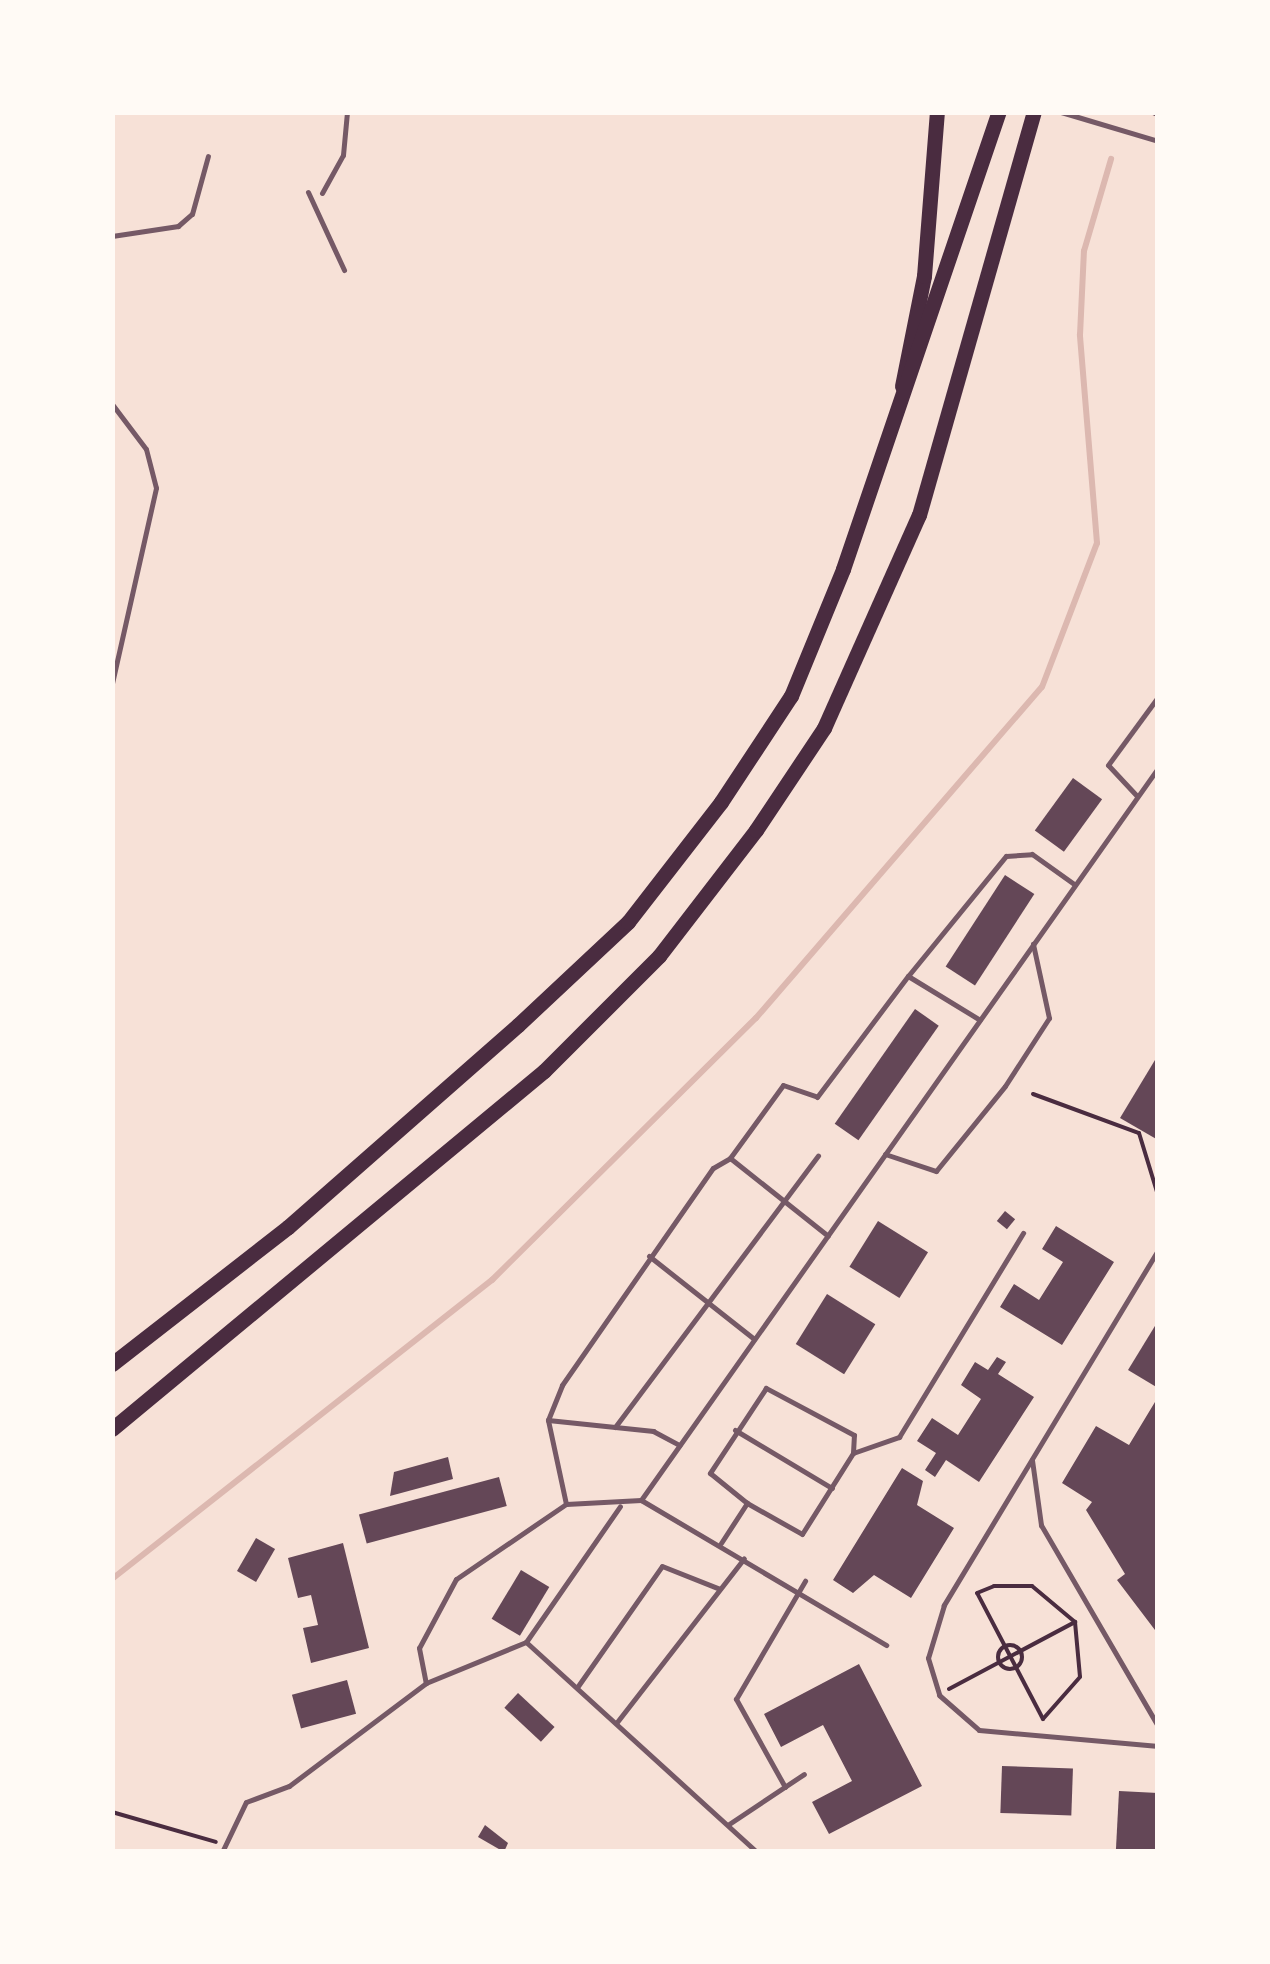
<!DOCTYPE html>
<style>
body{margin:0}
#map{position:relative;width:1270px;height:1964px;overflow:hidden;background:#f7e1d7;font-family:Lato,sans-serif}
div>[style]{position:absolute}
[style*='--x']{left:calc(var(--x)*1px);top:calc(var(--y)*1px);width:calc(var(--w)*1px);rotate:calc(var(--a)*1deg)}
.stream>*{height:6px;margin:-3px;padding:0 3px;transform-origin:3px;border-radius:3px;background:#dcb8b0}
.building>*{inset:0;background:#644757;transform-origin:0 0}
.path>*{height:4px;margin:-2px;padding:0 2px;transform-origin:2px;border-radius:2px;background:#4a2c40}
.path>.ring{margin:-2px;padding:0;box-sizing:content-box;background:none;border:4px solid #4a2c40;border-radius:50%}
.service>*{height:5px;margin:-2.5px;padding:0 2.5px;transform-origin:2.5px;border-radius:2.5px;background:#755966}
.primary>*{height:15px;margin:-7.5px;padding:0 7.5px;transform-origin:7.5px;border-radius:7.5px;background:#4a2c40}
span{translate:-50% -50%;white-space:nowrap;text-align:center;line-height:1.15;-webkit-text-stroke:8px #fffaf5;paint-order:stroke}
.frame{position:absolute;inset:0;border:115px solid #fffaf5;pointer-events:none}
</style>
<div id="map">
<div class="stream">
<div style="--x:112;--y:1579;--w:484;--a:-38.2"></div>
<div style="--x:492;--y:1280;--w:372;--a:-44.8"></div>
<div style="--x:756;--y:1018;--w:437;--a:-49.2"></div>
<div style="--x:1042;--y:687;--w:154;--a:-69.1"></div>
<div style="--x:1097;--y:543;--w:209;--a:-94.7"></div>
<div style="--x:1080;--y:335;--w:84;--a:-87.3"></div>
<div style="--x:1084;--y:251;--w:96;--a:-73.6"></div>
</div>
<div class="building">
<div style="left:1073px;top:778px;width:36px;height:65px;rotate:36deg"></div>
<div style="left:1005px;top:875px;width:35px;height:109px;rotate:33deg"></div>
<div style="left:915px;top:1009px;width:29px;height:140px;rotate:35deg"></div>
<div style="clip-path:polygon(1158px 1055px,1158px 1140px,1120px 1118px)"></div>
<div style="left:1005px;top:1211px;width:13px;height:13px;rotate:39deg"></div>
<div style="left:878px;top:1221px;width:59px;height:54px;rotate:32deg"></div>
<div style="clip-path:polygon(1056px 1226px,1114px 1262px,1062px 1345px,1000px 1307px,1014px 1284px,1039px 1300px,1063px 1262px,1042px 1249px)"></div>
<div style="left:827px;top:1294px;width:57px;height:59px;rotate:32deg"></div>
<div style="clip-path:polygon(1158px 1321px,1158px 1388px,1128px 1370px)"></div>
<div style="clip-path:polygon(997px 1357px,1006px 1362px,998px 1374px,1034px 1397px,979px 1482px,946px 1460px,935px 1477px,925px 1470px,936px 1453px,917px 1441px,932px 1418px,958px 1435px,981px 1399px,961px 1385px,975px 1362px,988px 1370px)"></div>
<div style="clip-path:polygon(1158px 1397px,1158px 1634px,1117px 1580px,1125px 1574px,1086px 1510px,1092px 1502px,1062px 1483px,1096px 1426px,1129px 1445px)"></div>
<div style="clip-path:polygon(448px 1457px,453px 1479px,390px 1496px,394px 1472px)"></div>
<div style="clip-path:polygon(902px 1468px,923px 1481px,917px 1505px,954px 1528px,911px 1598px,874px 1575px,853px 1593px,833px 1580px)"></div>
<div style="left:499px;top:1477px;width:30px;height:145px;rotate:75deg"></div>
<div style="left:256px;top:1538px;width:22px;height:38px;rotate:30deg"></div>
<div style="clip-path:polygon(343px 1543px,369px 1648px,311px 1663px,303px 1628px,318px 1625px,311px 1595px,298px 1598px,288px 1558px)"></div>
<div style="left:521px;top:1570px;width:33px;height:57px;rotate:31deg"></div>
<div style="clip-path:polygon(859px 1664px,922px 1786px,829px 1834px,812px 1802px,852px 1781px,823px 1725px,781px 1747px,764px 1714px)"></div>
<div style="left:347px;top:1680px;width:35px;height:57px;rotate:75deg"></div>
<div style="left:518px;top:1693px;width:50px;height:20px;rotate:43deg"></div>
<div style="left:1002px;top:1766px;width:71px;height:47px;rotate:2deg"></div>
<div style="left:1119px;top:1791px;width:39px;height:61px;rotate:3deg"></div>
<div style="clip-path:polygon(485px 1825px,508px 1843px,504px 1852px,478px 1837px)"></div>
</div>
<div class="path">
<div style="--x:1150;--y:112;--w:9;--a:21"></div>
<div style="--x:1033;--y:1094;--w:113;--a:20.2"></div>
<div style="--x:1139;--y:1133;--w:65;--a:73"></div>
<div style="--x:994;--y:1586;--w:38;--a:0"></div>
<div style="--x:1032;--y:1586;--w:56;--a:39.9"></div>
<div style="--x:1075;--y:1622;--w:55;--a:84.8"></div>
<div style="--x:1080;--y:1677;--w:56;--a:131.4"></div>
<div style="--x:1043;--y:1719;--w:142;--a:-117.6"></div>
<div style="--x:977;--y:1593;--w:18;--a:-22"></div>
<div class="ring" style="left:998px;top:1645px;width:20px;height:20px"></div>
<div style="--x:949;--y:1689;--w:143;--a:-28"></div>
<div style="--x:112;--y:1812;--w:108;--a:16.1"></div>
</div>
<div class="service">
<div style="--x:1061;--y:112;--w:101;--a:16.6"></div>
<div style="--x:308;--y:192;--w:86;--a:65.2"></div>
<div style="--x:322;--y:193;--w:43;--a:-61.1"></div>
<div style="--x:343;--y:155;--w:43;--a:-84.7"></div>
<div style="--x:112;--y:236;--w:67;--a:-8.6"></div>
<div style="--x:178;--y:226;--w:18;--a:-41"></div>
<div style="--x:192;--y:214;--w:60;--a:-74.6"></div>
<div style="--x:112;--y:404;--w:56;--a:52.9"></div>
<div style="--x:146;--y:449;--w:40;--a:75.6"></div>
<div style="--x:156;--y:488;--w:200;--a:102.7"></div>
<div style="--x:1137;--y:796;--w:42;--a:-133.1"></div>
<div style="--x:1108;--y:765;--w:84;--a:-53.7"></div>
<div style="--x:908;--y:976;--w:155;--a:-50.8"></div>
<div style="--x:1006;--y:856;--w:26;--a:-4"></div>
<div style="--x:1032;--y:854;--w:52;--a:35.5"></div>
<div style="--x:885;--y:1154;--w:54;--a:18.4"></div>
<div style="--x:936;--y:1171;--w:109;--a:-50.9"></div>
<div style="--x:1005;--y:1086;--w:81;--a:-57.1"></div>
<div style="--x:1049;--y:1018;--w:76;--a:-102.2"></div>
<div style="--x:730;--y:1158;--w:90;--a:-54"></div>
<div style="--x:783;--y:1085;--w:36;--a:19"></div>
<div style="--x:817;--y:1097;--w:151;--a:-53.1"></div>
<div style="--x:908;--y:976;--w:84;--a:31.4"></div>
<div style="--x:1158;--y:1250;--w:415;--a:121.1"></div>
<div style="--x:944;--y:1605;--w:55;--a:106.8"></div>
<div style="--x:928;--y:1658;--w:39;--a:73"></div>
<div style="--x:939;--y:1695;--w:53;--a:41.2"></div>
<div style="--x:979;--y:1730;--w:180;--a:5.1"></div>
<div style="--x:649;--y:1256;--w:134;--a:38.3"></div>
<div style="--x:548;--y:1420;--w:106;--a:6"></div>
<div style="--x:653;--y:1431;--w:30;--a:28"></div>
<div style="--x:615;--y:1427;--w:339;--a:-53.2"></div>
<div style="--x:735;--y:1430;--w:113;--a:30.9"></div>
<div style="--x:853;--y:1453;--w:49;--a:-19.2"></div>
<div style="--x:899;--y:1437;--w:239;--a:-58.7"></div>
<div style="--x:1032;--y:1460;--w:66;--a:82.1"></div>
<div style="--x:1041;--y:1525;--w:233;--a:59.8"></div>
<div style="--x:641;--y:1500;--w:896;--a:-54.77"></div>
<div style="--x:641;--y:1500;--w:75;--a:176.9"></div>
<div style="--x:566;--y:1504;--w:133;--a:145.7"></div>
<div style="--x:456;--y:1579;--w:78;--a:118.2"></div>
<div style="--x:419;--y:1648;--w:36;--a:79"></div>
<div style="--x:426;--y:1683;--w:108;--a:-22.3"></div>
<div style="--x:526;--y:1642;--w:312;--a:42.3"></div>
<div style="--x:641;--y:1500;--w:285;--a:30.6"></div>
<div style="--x:566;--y:1504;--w:86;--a:-102.1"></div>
<div style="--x:548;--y:1420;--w:38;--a:-68"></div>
<div style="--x:562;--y:1385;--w:264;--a:-55.2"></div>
<div style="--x:713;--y:1168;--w:20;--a:-30"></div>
<div style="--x:730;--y:1158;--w:125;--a:38.5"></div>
<div style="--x:721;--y:1543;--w:48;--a:-57"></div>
<div style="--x:747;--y:1503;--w:63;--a:29.4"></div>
<div style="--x:802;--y:1534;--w:96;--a:-57.8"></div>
<div style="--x:853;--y:1453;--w:18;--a:-87"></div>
<div style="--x:854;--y:1435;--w:100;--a:-151.9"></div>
<div style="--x:766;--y:1388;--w:102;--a:123.4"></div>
<div style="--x:710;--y:1473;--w:48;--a:39"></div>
<div style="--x:526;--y:1642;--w:165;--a:-55.3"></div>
<div style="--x:578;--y:1686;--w:146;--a:-55"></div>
<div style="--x:662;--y:1566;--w:62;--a:21.6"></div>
<div style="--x:617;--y:1722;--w:207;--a:-52.2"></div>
<div style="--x:785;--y:1787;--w:101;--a:-119.1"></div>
<div style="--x:736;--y:1699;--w:137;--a:-59.7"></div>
<div style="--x:729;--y:1824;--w:90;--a:-33.7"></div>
<div style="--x:222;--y:1852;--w:55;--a:-64.4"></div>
<div style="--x:246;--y:1802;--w:46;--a:-20.4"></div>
<div style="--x:289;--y:1786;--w:171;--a:-36.9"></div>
</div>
<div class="primary">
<div style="--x:902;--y:386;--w:112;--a:-78.7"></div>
<div style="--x:924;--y:276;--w:165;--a:-85.5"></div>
<div style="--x:112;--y:1364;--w:223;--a:-37.9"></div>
<div style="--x:288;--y:1227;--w:306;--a:-41.3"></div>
<div style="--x:518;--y:1025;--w:151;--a:-43.1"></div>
<div style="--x:628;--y:922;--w:152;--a:-52.2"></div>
<div style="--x:721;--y:802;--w:127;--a:-56.6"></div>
<div style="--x:791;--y:696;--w:137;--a:-67.7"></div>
<div style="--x:843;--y:569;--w:483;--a:-71.2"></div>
<div style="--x:112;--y:1429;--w:561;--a:-39.65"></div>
<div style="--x:544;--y:1071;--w:163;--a:-45"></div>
<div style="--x:659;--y:956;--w:159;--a:-52.4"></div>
<div style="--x:756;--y:830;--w:123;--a:-56.3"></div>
<div style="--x:824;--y:728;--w:233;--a:-66"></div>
<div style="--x:919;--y:515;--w:419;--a:-74.1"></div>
</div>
<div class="frame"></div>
</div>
